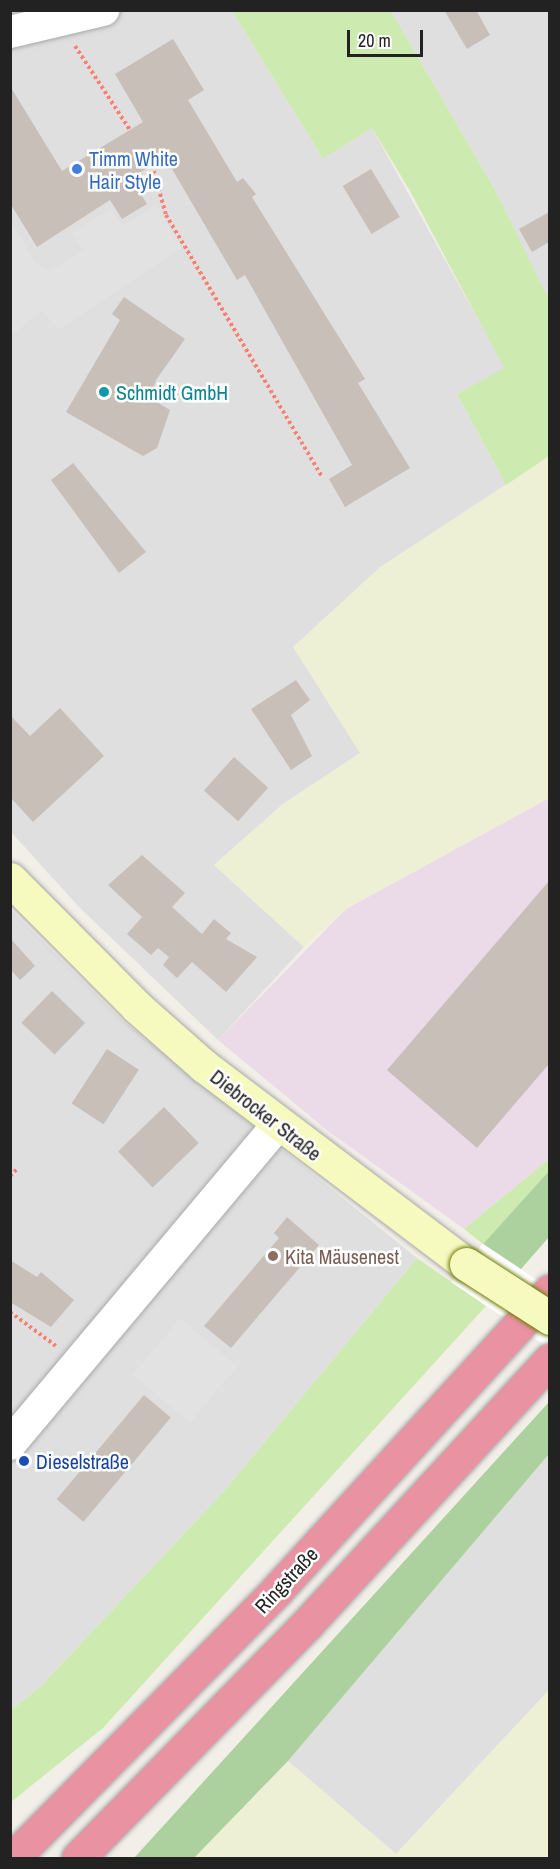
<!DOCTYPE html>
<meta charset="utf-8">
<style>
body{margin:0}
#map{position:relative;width:560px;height:1869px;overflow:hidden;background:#f2efe9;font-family:"Archivo Narrow",sans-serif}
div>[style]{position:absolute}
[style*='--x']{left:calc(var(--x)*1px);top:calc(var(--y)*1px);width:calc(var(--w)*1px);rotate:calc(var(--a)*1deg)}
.residential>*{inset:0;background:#e0dfdf}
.industrial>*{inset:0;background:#ebdbe8}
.farmland>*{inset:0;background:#eef0d5}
.grass>*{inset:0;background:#cdebb0}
.forest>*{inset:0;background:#add19e}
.parking>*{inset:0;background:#e2e2e2;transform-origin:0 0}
.pier>*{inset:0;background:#fff}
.building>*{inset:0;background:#c7bfb8;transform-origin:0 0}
.path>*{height:4px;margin-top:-2px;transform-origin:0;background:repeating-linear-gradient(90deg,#fa8072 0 3px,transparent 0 6px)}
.roads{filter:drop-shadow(0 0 2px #a9a9a9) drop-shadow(0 0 2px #a9a9a9)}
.street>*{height:32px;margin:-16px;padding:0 16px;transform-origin:16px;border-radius:16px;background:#fff}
.secondary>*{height:33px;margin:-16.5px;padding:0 16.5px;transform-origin:16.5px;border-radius:16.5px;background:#f7fabf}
.highway>*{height:33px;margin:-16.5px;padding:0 16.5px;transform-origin:16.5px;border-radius:16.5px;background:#e892a2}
.bridges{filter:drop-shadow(0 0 2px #707d05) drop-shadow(0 0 2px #707d05)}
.secondary-bridge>*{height:33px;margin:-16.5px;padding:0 16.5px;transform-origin:16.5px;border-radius:16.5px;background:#f7fabf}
.dots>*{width:16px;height:16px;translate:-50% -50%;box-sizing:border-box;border:3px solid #fff;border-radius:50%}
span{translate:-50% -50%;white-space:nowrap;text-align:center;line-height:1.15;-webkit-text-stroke:5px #fff;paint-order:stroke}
.shop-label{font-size:20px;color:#366cbe}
.left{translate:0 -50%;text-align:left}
.culture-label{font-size:20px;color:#0d838f}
.street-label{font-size:20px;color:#222}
.education-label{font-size:20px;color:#785e54}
.transit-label{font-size:20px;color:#164399}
.frame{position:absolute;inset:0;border:12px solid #222;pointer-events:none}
.scale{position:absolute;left:347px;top:30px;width:76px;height:27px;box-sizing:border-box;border:3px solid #222;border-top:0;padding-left:8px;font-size:18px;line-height:21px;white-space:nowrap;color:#222;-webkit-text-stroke:4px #fff;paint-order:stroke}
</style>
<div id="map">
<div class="residential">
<div style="clip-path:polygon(11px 11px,232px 11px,323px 159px,372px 128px,505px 368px,457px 394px,506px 485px,379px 568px,360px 753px,283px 804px,214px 865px,304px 947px,218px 1040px,79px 907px,11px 832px)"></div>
<div style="clip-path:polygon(391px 11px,549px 11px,549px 302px,494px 188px)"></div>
<div style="clip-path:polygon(10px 909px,122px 1020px,417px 1258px,224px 1491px,41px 1686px,11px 1710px)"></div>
<div style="clip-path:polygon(549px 1454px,549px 1690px,396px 1854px,288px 1761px)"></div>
</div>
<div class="industrial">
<div style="clip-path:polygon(549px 798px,549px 1159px,464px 1229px,328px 1131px,218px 1040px,346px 909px)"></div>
</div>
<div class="farmland">
<div style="clip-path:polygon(549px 456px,549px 798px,346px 909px,304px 947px,214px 865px,283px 804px,360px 753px,293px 647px,379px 568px)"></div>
<div style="clip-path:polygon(549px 1690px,549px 1858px,194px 1858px,288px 1761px,396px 1854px)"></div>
</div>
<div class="grass">
<div style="clip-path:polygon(232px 11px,391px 11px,494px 188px,550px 302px,549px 456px,506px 485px,457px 394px,504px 368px,410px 191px,372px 128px,323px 159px)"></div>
<div style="clip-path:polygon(549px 1159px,549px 1171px,483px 1244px,464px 1229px)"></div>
<div style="clip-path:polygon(417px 1258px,486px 1306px,103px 1728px,11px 1802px,11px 1710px,41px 1686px,224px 1491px)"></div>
</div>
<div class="forest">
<div style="clip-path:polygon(549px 1171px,549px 1237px,521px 1269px,483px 1244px)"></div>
<div style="clip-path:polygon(549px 1402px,549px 1454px,288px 1761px,194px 1858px,134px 1858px)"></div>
</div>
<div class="parking">
<div style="clip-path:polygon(156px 205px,181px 248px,59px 330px,42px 310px,11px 336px,11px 222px,37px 265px,49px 271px,83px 250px,72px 233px,111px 209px,122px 226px)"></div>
<div style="left:180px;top:1318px;width:75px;height:74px;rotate:40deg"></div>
</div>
<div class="pier">
<div style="clip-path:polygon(483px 1244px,549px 1288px,549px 1348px,451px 1282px)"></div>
</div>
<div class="building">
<div style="clip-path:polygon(444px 10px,476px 10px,490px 35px,467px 49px)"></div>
<div style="clip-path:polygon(173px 39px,204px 90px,188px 100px,237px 182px,243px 178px,256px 194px,252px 197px,365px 379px,358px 383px,410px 468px,345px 507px,329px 479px,352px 465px,245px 275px,237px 280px,165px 157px,131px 178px,147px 204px,122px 219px,110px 200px,37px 247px,10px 203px,10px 86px,62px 171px,143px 122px,115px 74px)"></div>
<div style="left:371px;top:169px;width:56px;height:33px;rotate:59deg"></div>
<div style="clip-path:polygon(549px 212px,549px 242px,532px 252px,519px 229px)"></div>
<div style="clip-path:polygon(124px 297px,185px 339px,156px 380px,150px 398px,170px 410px,157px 448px,143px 456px,66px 412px,120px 320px,112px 314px)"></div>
<div style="clip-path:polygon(73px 463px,146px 552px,119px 573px,51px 480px)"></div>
<div style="clip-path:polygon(296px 680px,310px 700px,291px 715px,312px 756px,291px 770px,251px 709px)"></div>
<div style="clip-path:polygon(60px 708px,104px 756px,33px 822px,10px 797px,10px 715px,30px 736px)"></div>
<div style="left:234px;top:757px;width:46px;height:45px;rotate:42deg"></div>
<div style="clip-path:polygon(142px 855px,185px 893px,172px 907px,202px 934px,214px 919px,231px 933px,226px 939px,257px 957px,226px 992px,192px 962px,177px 978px,163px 965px,169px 957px,158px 948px,151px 955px,127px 934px,142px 917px,108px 885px)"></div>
<div style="clip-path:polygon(549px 881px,549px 1064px,477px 1148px,387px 1070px)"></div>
<div style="clip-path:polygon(10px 938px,35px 966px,20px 980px,10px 969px)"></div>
<div style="left:52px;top:991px;width:46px;height:44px;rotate:44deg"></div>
<div style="left:107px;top:1049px;width:38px;height:65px;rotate:33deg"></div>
<div style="left:164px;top:1107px;width:50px;height:64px;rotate:46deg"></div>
<div style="clip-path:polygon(287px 1217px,319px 1245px,231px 1348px,204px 1326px,279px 1238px,274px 1233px)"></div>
<div style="clip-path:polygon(10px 1260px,37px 1277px,41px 1272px,74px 1300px,51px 1327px,10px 1302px)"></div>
<div style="left:144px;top:1395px;width:35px;height:136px;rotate:40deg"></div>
</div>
<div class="path">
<div style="--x:75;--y:46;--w:100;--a:56.8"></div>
<div style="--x:152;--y:165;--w:52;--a:74.4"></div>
<div style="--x:166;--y:215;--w:305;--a:59.2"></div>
<div style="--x:10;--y:1176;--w:10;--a:-45"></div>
<div style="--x:10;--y:1312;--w:57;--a:36.5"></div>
</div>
<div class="roads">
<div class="street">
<div style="--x:10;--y:32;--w:96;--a:-13.3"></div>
<div style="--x:10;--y:1444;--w:415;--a:-50"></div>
</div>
<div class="secondary">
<div style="--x:10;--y:879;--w:180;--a:45.2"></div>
<div style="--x:137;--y:1007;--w:89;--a:41.4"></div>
<div style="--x:204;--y:1066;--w:328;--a:37.1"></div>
</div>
<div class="highway">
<div style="--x:13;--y:1858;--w:376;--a:-45.4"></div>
<div style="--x:277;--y:1590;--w:405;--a:-47.6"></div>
<div style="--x:78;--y:1858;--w:327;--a:-45.6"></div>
<div style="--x:307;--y:1624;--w:359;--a:-47.4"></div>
</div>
</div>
<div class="bridges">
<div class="secondary-bridge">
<div style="--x:466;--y:1264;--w:100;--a:32.7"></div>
</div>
</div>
<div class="dots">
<div style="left:77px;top:169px;background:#3f7fe0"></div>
<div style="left:104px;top:392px;background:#0f9aa8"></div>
<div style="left:273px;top:1256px;background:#8d6e63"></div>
<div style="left:24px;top:1461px;background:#1a4fb4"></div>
</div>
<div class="shop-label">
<span class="left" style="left:89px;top:170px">Timm White<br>Hair Style</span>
</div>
<div class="culture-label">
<span class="left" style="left:116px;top:392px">Schmidt GmbH</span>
</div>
<div class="street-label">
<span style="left:266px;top:1115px;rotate:38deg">Diebrocker Straße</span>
<span style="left:286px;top:1580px;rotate:-47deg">Ringstraße</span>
</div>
<div class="education-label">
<span class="left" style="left:285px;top:1256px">Kita Mäusenest</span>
</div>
<div class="transit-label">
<span class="left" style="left:36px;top:1461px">Dieselstraße</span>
</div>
<div class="frame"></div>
<div class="scale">20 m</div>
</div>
